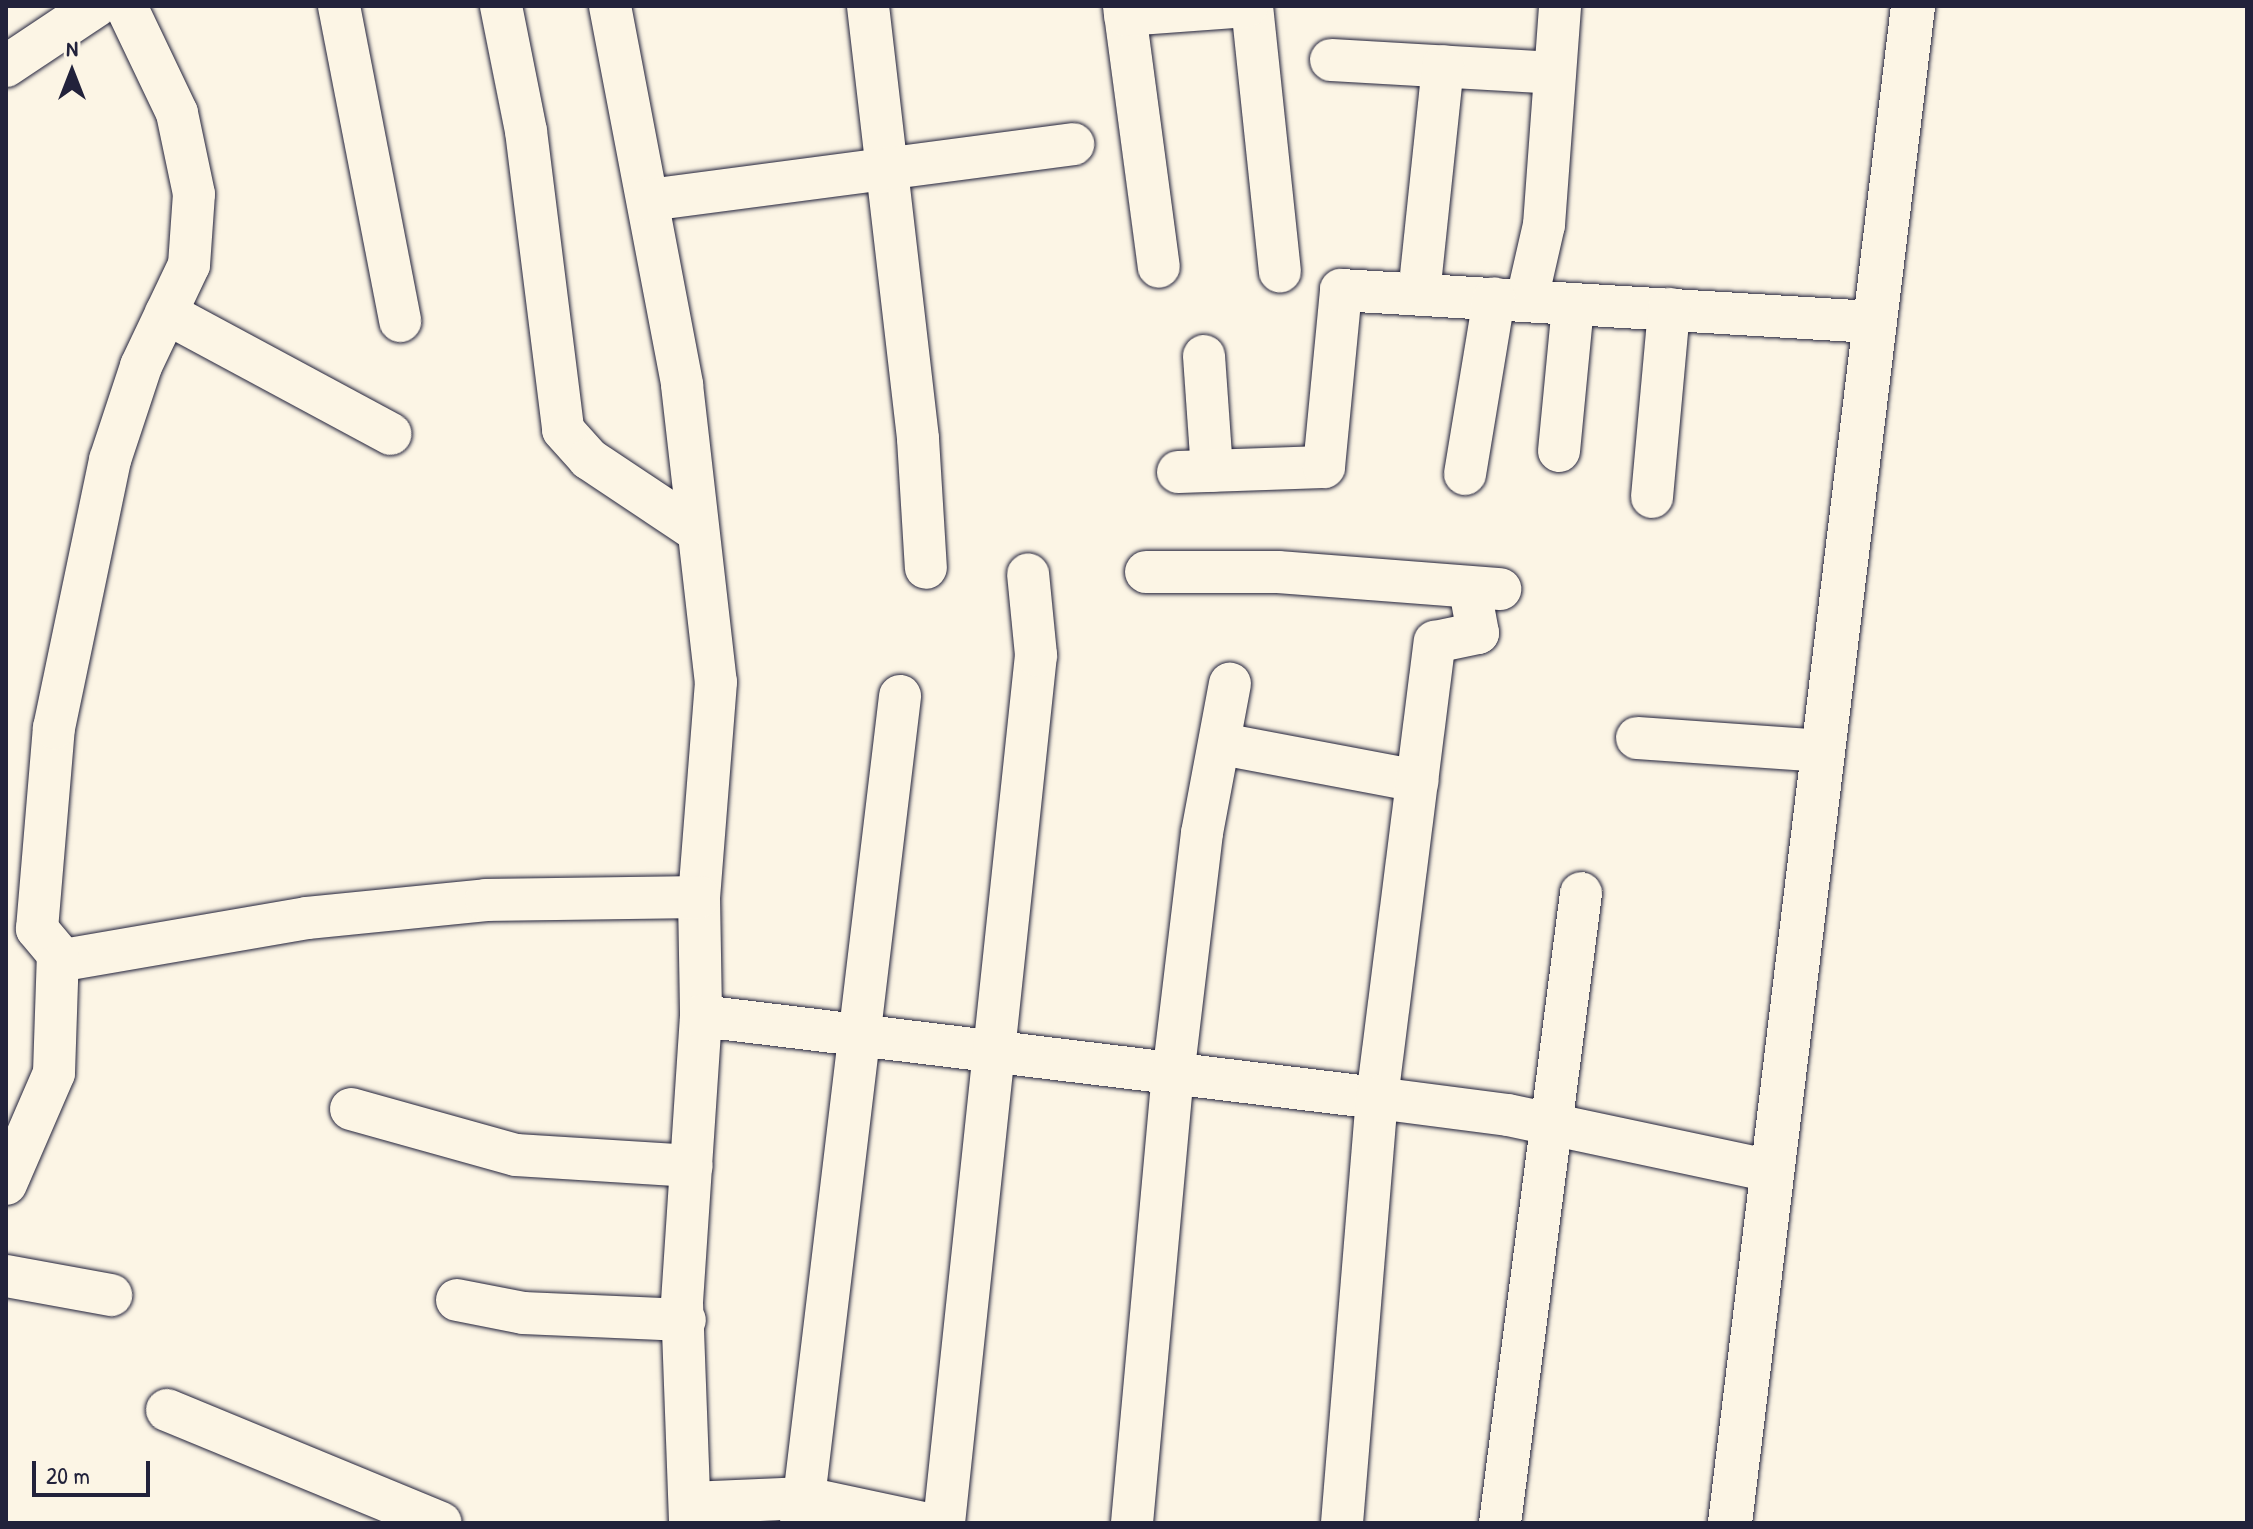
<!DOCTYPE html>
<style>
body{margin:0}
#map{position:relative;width:2253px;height:1529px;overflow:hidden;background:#fcf5e5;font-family:"Patrick Hand",sans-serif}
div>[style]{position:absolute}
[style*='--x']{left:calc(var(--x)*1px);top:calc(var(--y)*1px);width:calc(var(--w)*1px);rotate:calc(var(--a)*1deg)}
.roads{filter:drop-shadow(0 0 2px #22223b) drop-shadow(0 0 2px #22223b)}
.street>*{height:42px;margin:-21px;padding:0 21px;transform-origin:21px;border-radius:21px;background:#fcf5e5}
.secondary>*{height:44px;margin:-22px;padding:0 22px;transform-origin:22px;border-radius:22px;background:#fcf5e5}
span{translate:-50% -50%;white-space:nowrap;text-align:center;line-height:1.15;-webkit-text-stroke:7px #fcf5e5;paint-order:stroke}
.frame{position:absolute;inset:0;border:8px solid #22223b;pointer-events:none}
.north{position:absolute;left:32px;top:32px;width:80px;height:80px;-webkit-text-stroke:6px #fcf5e5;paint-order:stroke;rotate:0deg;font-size:22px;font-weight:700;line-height:32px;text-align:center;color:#22223b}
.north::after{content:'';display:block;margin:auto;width:28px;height:36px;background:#22223b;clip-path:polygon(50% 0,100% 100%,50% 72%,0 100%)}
.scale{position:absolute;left:32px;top:1461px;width:118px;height:36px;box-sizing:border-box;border:4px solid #22223b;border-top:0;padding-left:10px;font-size:24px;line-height:28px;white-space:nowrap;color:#22223b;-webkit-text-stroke:6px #fcf5e5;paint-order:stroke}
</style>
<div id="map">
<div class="roads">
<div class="street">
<div style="--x:339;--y:6;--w:321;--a:79"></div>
<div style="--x:501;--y:6;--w:127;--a:78.7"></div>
<div style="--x:526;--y:131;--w:301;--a:82.9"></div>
<div style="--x:563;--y:430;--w:39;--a:48"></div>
<div style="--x:589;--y:459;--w:130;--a:33.7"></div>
<div style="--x:610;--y:6;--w:386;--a:79.2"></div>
<div style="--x:682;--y:385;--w:299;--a:83.5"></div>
<div style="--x:716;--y:682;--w:216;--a:94.5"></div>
<div style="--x:699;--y:897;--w:119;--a:89"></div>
<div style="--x:701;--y:1016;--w:288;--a:93.8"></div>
<div style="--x:682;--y:1303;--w:220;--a:87.9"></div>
<div style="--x:868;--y:6;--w:436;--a:83.4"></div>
<div style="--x:918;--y:439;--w:129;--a:86.5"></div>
<div style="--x:1124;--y:6;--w:263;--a:82.4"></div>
<div style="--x:1252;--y:6;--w:267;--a:84"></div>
<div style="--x:1125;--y:15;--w:122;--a:-4.2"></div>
<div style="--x:1331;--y:60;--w:224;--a:3.3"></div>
<div style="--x:6;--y:66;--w:108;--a:-33.7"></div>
<div style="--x:649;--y:200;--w:428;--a:-7.5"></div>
<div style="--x:1419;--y:294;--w:229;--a:-84"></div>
<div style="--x:1527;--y:299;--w:76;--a:-77.1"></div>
<div style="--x:1544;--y:225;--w:220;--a:-85.8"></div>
<div style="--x:166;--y:313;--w:255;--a:28.3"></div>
<div style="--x:1204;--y:356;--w:115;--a:86"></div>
<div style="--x:1559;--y:451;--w:146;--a:-84.5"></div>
<div style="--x:1178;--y:472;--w:146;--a:-2"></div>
<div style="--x:1324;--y:467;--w:178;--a:-84.5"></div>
<div style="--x:1341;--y:290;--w:532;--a:3.45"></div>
<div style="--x:1465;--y:474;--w:178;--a:-80.6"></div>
<div style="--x:1652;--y:497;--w:189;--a:-84.8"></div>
<div style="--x:1146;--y:572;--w:132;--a:0"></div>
<div style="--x:1278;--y:572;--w:223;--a:4.4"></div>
<div style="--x:1637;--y:738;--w:184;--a:4"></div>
<div style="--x:1222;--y:744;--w:199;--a:10.7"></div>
<div style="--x:58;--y:961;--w:253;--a:-9.8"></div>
<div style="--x:307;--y:918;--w:180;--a:-5.7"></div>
<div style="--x:486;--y:900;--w:213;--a:-0.8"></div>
<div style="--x:701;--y:1016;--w:681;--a:6.92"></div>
<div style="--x:1377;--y:1098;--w:460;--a:-82.8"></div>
<div style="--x:1435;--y:642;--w:44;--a:-11.8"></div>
<div style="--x:1478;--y:633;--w:44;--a:-100.5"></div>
<div style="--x:351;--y:1109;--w:171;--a:15.6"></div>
<div style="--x:516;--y:1155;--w:176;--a:3.6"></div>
<div style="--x:6;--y:1184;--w:121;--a:-66.6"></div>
<div style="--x:54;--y:1073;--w:119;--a:-88.1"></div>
<div style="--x:58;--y:954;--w:33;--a:-130"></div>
<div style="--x:37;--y:929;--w:202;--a:-85.2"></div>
<div style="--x:54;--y:728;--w:274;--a:-78.2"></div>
<div style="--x:110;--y:460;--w:99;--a:-71.7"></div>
<div style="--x:141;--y:366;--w:112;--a:-64.6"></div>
<div style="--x:189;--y:265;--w:71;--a:-86"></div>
<div style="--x:194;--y:194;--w:83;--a:-101.9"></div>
<div style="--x:177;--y:113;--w:119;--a:-115.5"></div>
<div style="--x:6;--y:1276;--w:107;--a:10.3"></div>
<div style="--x:457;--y:1300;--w:67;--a:11.1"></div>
<div style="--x:523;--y:1313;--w:162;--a:2.5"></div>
<div style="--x:167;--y:1410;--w:296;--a:22.4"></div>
<div style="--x:690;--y:1503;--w:116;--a:-2.5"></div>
<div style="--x:806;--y:1498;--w:120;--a:12.1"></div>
<div style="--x:801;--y:1523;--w:833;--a:-83.17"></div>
<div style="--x:944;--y:1523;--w:873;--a:-83.95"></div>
<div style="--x:1036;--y:655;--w:81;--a:-95.6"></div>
<div style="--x:1132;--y:1523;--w:449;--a:-84.8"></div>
<div style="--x:1173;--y:1076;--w:245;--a:-83.2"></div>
<div style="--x:1202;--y:833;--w:152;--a:-79.4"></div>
<div style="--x:1342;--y:1523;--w:426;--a:-85.3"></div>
<div style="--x:1377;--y:1098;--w:132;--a:7.4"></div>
<div style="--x:1508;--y:1115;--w:270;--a:12"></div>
<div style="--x:1500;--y:1523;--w:635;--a:-82.67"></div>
</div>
<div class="secondary">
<div style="--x:1730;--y:1523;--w:1528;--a:-83.12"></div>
</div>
</div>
<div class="frame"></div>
<div class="north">N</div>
<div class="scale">20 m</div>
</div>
